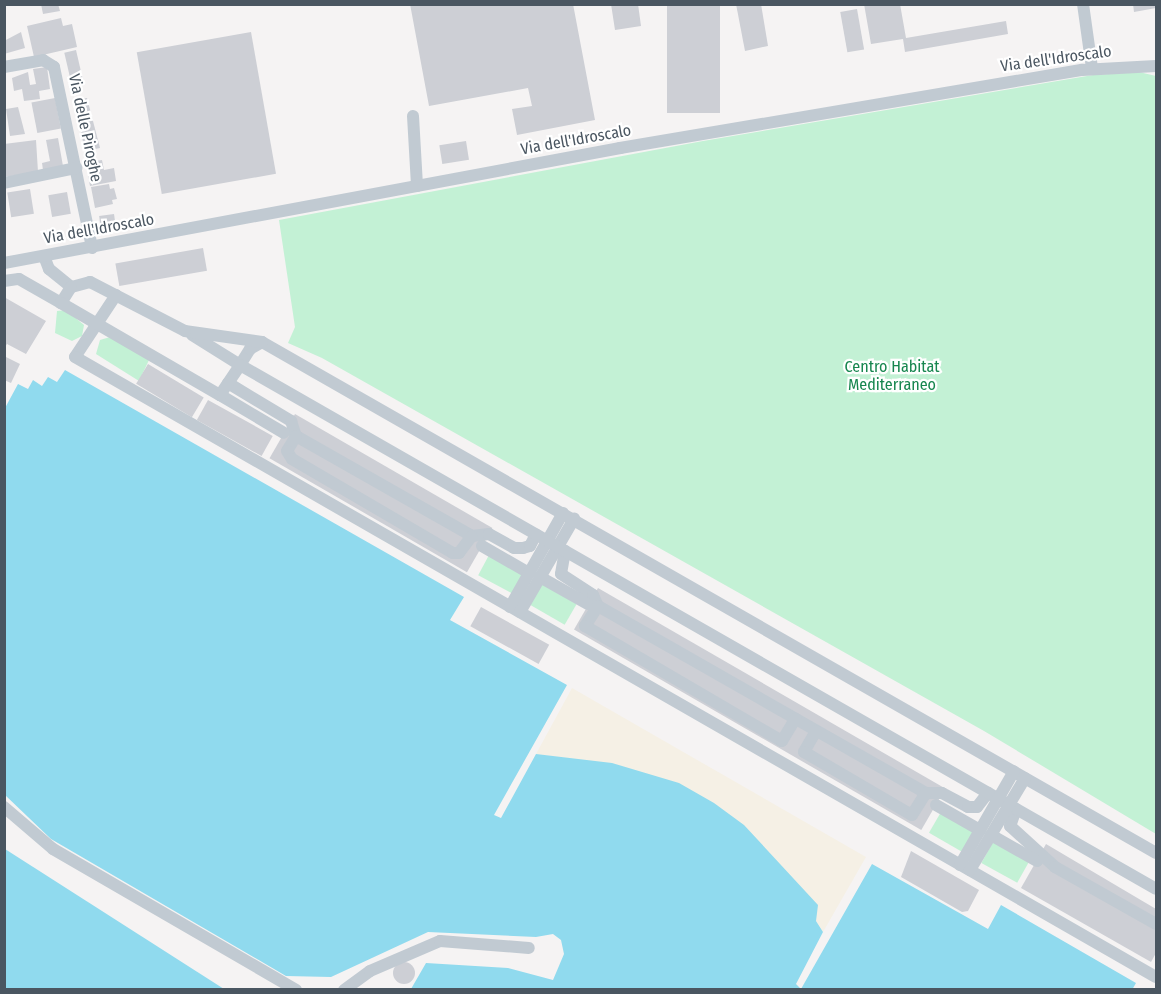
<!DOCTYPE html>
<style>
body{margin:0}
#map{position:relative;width:1161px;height:994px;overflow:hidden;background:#f5f3f3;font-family:"Fira Sans Condensed",sans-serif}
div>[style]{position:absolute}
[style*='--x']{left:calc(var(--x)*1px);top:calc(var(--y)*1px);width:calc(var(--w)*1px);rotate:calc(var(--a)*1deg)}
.green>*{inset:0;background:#c3f1d5;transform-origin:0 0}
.sand>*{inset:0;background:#f5f0e5}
.water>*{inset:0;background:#90daee}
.building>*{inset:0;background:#cdcfd5;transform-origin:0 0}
.round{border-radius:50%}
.minor>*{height:12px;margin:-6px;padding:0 6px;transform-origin:6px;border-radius:6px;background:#c1cad2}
span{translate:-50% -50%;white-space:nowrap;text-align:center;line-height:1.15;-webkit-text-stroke:4.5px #fff;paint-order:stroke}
.street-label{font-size:16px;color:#4a5661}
.park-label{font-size:16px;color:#17864f}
.frame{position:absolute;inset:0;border:6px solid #4a5661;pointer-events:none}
</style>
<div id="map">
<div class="green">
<div style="clip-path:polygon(1139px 72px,1156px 76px,1156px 834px,984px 731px,322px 358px,288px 343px,295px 327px,279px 220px,703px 141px,1093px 75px)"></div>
<div style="clip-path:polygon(66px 310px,84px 325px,82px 336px,72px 341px,55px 333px,57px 311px)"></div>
<div style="clip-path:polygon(110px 337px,149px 360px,139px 381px,96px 354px,100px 340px)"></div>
<div style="left:489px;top:555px;width:41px;height:23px;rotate:28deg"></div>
<div style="left:542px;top:584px;width:40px;height:24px;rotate:30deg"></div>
<div style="left:941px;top:812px;width:40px;height:24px;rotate:30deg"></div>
<div style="left:993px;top:842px;width:41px;height:24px;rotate:29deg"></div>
</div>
<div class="sand">
<div style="clip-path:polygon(572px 688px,866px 857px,823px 932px,816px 921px,612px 764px,536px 754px)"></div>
</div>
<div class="water">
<div style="clip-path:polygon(65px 370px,464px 597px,450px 620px,567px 685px,494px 815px,501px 818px,536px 754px,612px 763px,679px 783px,714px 803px,744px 825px,818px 905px,816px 921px,823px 932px,796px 984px,801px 989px,872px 864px,988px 929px,1001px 905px,1136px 983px,1132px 990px,411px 989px,426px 963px,508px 968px,553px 980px,564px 954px,561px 940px,553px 934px,536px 937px,428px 932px,331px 977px,286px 976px,51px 839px,5px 795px,5px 408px,18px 384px,28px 389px,33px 380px,42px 386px,48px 377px,57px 382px)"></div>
<div style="clip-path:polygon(4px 849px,5px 849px,224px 989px,5px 989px)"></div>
</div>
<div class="building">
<div style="clip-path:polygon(41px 4px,58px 4px,60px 11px,43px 14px)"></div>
<div style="clip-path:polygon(410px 4px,573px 4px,595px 120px,517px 135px,512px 109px,532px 106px,528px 88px,429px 106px)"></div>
<div style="clip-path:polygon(611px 4px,638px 4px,641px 26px,615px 30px)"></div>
<div style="left:667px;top:4px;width:53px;height:109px"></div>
<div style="clip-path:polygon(736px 4px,761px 4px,768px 46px,745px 51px)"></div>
<div style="clip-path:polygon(864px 4px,900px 4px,906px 38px,1006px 21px,1008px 34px,905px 52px,903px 39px,871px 44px)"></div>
<div style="clip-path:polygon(1133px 4px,1156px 4px,1156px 8px,1134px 12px)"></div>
<div style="left:857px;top:9px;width:41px;height:17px;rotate:80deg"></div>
<div style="clip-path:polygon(61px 18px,63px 26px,72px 24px,77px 47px,34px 57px,27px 26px)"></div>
<div style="clip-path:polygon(21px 32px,25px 48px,4px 54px,4px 41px)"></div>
<div style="left:251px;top:32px;width:144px;height:116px;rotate:80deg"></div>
<div style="left:76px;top:50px;width:36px;height:12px;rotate:77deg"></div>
<div style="clip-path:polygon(47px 67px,50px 89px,39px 91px,40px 99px,24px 101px,22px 89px,14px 91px,12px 78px,28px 72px,30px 85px,36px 84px,33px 69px)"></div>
<div style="left:55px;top:98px;width:31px;height:24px;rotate:79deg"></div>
<div style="clip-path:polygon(87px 98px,100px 148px,85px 151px,74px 100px)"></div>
<div style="clip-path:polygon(18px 107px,25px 134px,10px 136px,6px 109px)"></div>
<div style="clip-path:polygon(58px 138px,63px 166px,43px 170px,42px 163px,50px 161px,46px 140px)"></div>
<div style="clip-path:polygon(36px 140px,38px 172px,4px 177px,4px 144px)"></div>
<div style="left:466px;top:141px;width:19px;height:27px;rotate:81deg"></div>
<div style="clip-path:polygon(102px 160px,104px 170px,114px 168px,116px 181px,90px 186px,88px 176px,93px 175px,90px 162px)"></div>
<div style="clip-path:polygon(109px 184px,110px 189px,114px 188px,117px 199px,112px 200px,113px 204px,95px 208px,91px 187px)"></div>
<div style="left:30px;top:189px;width:25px;height:23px;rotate:81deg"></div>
<div style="left:67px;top:192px;width:22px;height:19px;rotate:80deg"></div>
<div style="left:114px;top:214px;width:14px;height:15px;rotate:82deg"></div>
<div style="left:203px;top:248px;width:23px;height:89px;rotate:80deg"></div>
<div style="clip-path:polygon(4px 297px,46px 321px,26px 354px,7px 344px,4px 348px)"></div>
<div style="clip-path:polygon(4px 356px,20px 364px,11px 383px,4px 380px)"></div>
<div style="left:148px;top:364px;width:65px;height:23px;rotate:31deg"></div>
<div style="left:208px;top:400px;width:74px;height:23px;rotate:29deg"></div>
<div style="left:295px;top:414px;width:228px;height:51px;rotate:30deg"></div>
<div style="left:598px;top:588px;width:401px;height:48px;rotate:30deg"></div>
<div style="left:481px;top:607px;width:78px;height:22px;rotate:29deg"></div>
<div style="clip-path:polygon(1046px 844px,1156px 909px,1156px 953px,1151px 962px,1021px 888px)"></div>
<div style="clip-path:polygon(911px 851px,979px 890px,968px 911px,962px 912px,901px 877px)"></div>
<div class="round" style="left:393px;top:962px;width:22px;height:22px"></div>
</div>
<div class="minor">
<div style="--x:1083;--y:4;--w:65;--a:82"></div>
<div style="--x:4;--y:67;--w:40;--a:-10"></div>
<div style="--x:43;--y:60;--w:13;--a:32"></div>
<div style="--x:54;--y:67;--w:185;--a:78.1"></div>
<div style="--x:413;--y:116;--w:70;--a:86.7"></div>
<div style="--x:4;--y:183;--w:74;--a:-11.8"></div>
<div style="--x:44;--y:256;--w:14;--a:69"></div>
<div style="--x:49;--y:269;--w:28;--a:39"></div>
<div style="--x:4;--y:263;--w:627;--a:-10.57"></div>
<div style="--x:620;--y:148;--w:469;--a:-9.6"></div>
<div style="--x:1082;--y:70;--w:74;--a:-3.1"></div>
<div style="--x:4;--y:281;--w:15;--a:-8"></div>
<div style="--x:19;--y:279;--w:48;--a:29.7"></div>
<div style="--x:116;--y:295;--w:74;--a:123.5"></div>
<div style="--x:75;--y:357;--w:1246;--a:29.84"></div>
<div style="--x:192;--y:335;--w:57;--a:32"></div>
<div style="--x:240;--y:365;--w:19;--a:-58"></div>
<div style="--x:250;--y:349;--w:14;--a:-30"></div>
<div style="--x:228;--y:383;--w:74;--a:31.1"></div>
<div style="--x:291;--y:421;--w:16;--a:72"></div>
<div style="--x:296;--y:436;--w:202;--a:29.6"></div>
<div style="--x:472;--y:536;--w:17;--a:-7"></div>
<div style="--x:489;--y:534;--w:29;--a:29"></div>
<div style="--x:514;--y:548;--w:9;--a:0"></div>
<div style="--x:523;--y:548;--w:7;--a:-16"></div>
<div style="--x:530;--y:546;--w:13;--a:-63"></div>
<div style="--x:220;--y:395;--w:74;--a:30.7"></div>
<div style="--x:296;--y:436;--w:17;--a:121"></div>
<div style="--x:287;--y:451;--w:9;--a:58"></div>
<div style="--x:292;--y:459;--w:186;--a:30.3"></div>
<div style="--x:453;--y:553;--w:6;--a:0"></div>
<div style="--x:459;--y:553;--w:21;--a:-53"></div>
<div style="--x:482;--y:546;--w:54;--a:29.9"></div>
<div style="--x:565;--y:551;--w:23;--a:100"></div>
<div style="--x:561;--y:574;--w:38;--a:33"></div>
<div style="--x:593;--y:595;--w:12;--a:66"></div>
<div style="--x:598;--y:606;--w:378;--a:29.7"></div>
<div style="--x:926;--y:793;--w:16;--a:0"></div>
<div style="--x:942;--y:793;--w:30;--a:28"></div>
<div style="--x:968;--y:807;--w:9;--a:0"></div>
<div style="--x:977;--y:807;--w:18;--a:-52"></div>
<div style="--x:540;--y:577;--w:55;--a:29.4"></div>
<div style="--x:598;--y:606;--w:24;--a:123"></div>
<div style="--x:585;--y:626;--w:228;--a:30.3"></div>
<div style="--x:782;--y:741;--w:26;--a:-59"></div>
<div style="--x:510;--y:607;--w:108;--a:-60.6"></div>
<div style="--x:520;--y:612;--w:108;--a:-59.9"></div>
<div style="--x:816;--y:731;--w:24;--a:120"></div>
<div style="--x:804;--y:752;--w:125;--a:30.3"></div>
<div style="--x:912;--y:815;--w:26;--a:-58"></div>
<div style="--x:936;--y:805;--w:51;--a:29.6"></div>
<div style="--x:4;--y:807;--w:65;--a:40.6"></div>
<div style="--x:53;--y:849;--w:281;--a:30.1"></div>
<div style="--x:1016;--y:809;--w:18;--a:109"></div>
<div style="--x:1010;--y:826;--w:61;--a:42.3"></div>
<div style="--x:1055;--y:867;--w:116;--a:29.4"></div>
<div style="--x:991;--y:835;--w:53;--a:29.5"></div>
<div style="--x:1156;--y:853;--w:1030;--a:-150.25"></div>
<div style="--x:262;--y:342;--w:78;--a:-171.9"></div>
<div style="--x:185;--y:331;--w:107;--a:-152.7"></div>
<div style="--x:90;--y:282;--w:20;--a:165"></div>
<div style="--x:71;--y:287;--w:19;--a:122"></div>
<div style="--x:61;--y:303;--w:184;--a:30.1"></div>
<div style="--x:220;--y:395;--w:36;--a:-56"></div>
<div style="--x:240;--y:365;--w:1055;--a:29.77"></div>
<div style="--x:960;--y:865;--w:108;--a:-60.1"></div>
<div style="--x:970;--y:870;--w:107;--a:-59.1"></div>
<div style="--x:344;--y:990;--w:32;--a:-36"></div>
<div style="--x:370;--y:971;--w:76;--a:-23.2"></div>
<div style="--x:440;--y:941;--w:89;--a:4.5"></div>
</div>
<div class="street-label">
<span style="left:1056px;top:59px;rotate:-8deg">Via dell'Idroscalo</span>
<span style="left:85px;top:128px;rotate:78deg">Via delle Piroghe</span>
<span style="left:576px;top:140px;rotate:-10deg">Via dell'Idroscalo</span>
<span style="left:99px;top:229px;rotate:-10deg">Via dell'Idroscalo</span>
</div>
<div class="park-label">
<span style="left:892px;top:376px">Centro Habitat<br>Mediterraneo</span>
</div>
<div class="frame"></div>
</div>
